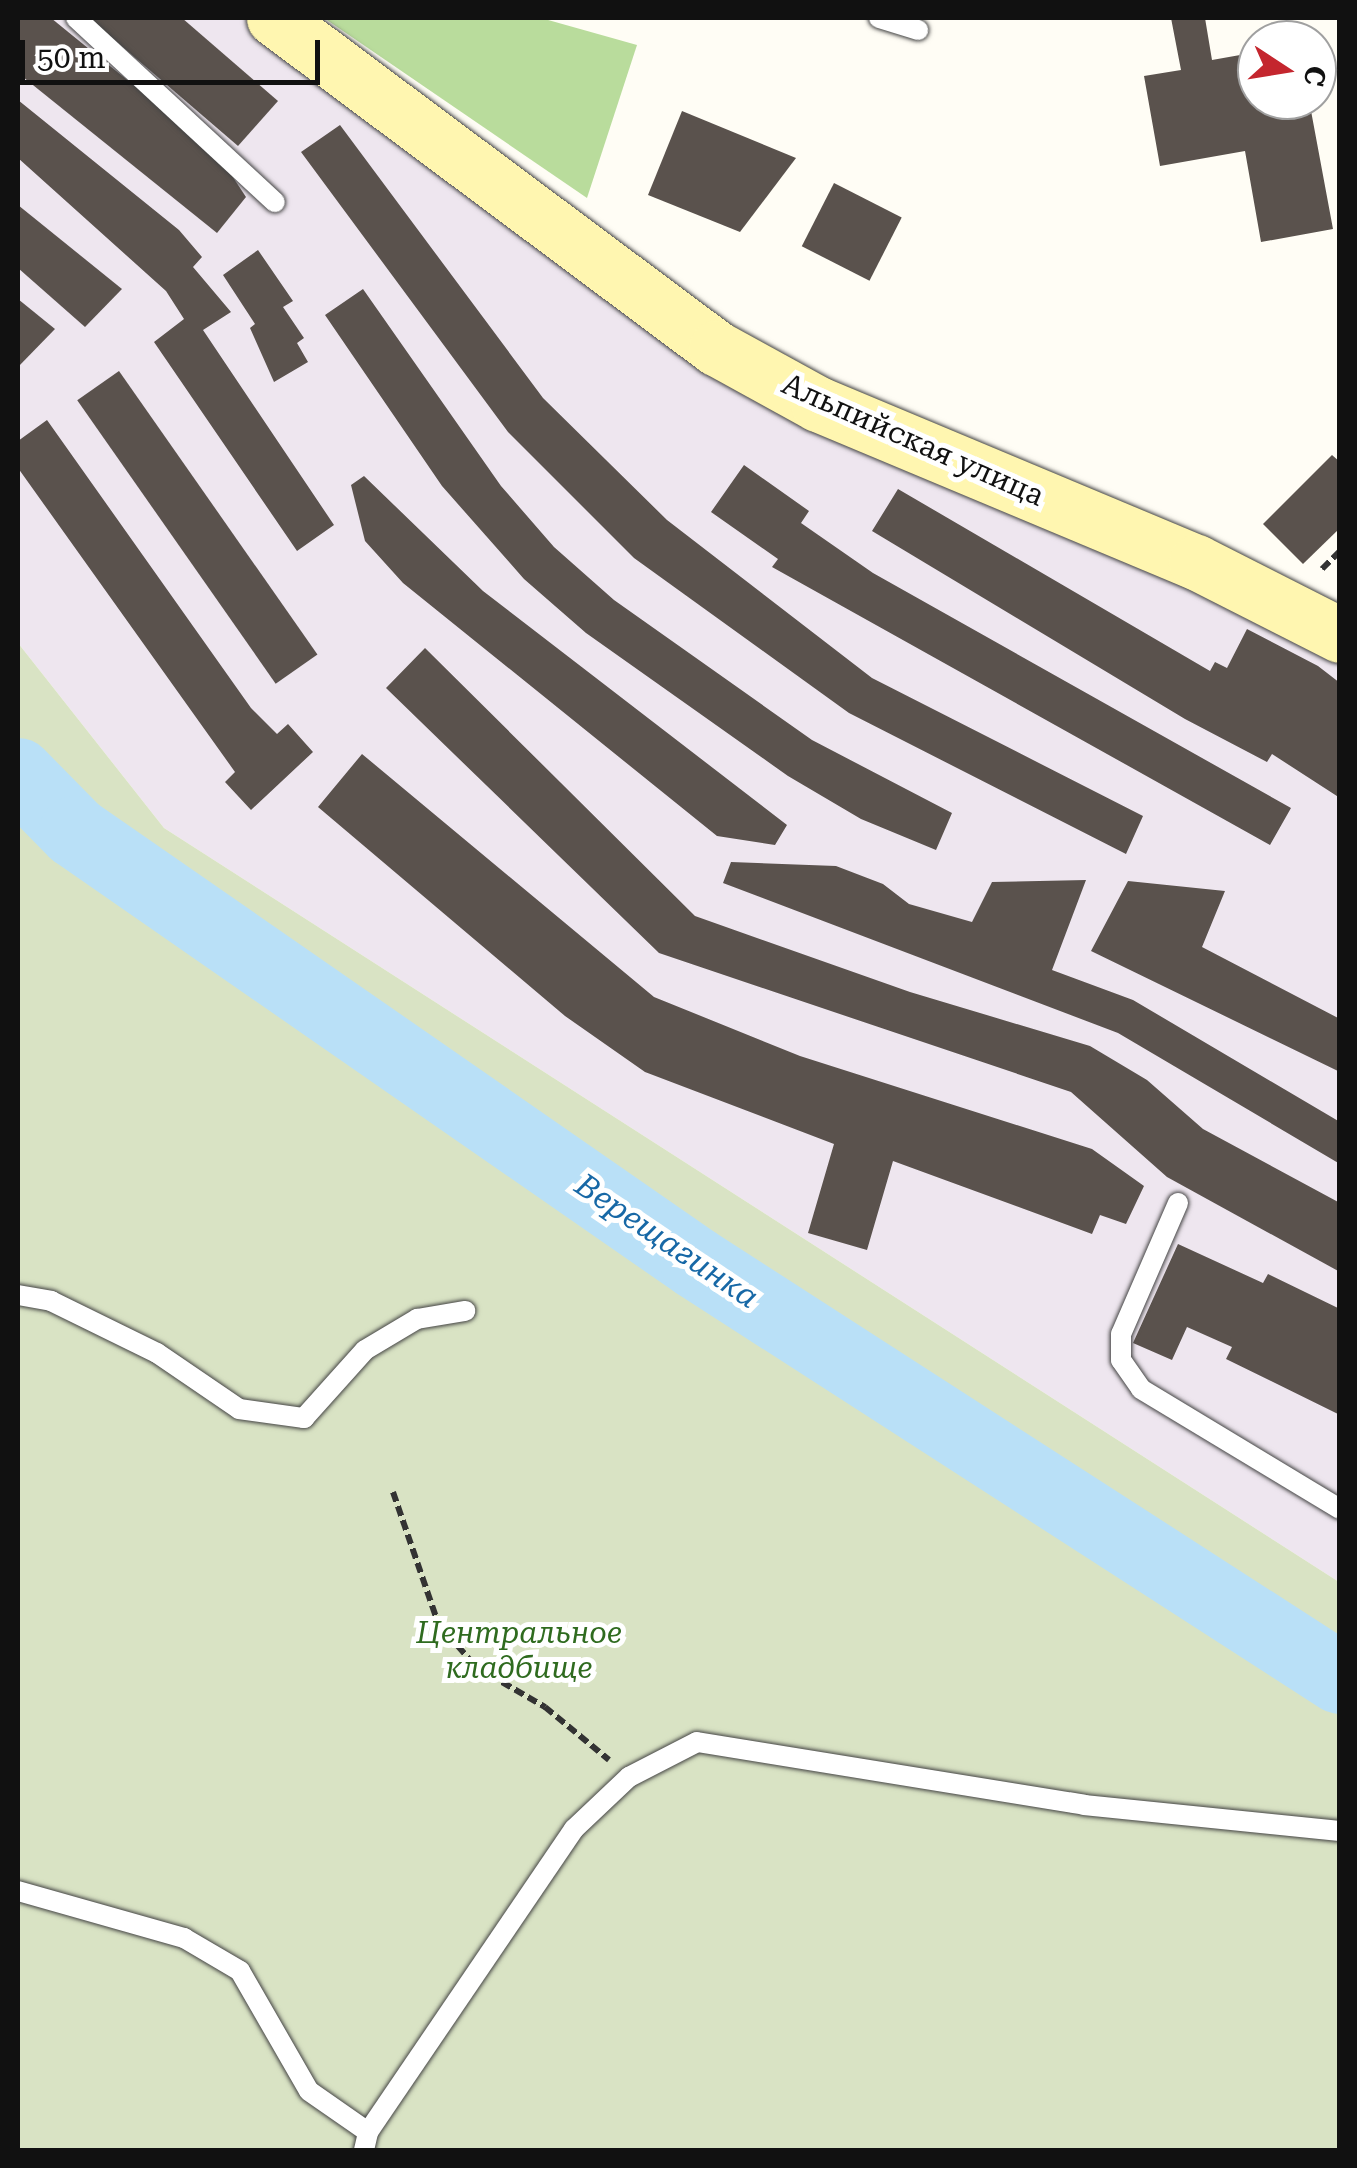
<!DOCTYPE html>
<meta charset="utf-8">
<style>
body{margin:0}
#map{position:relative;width:1357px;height:2168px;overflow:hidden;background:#fffdf5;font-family:"Roboto Serif",serif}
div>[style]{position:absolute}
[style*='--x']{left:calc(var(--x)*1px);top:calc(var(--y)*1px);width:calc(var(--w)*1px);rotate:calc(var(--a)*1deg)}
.industrial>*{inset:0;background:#eee6ef}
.forest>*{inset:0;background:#b9dc9c}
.cemetery>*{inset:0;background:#d9e3c4}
.river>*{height:72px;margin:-36px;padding:0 36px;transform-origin:36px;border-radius:36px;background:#b9e0f7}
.building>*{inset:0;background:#5a524d;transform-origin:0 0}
.path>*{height:6px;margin-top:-3px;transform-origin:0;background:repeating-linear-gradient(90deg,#333 0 10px,transparent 0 15px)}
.roads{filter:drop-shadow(0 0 2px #444) drop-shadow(0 0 2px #444)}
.lane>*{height:20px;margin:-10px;padding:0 10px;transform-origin:10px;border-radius:10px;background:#fff}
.secondary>*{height:55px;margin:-27.5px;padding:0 27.5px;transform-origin:27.5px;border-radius:27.5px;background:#fff6b0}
span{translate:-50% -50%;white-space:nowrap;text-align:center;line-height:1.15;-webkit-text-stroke:10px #fff;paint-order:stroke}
.street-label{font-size:30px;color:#111}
.park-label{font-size:30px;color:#2f6b1f;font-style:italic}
.water-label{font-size:32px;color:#1768a6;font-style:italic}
.frame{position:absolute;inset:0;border:20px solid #111;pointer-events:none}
.north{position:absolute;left:1237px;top:20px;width:100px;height:100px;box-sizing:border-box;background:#fff;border:2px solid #a0a0a0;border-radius:50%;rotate:102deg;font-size:28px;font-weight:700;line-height:40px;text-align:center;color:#111}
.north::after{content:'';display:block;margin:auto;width:35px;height:45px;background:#c4262e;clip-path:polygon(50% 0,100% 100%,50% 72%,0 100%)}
.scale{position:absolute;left:20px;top:40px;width:300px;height:45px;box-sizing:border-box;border:5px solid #111;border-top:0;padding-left:12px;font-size:30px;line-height:35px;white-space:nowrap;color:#111;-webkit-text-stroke:8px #fff;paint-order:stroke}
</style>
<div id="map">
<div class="industrial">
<div style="clip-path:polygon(18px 18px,283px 18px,745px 365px,1339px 626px,1339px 1582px,164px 828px,18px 643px)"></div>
</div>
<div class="forest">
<div style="clip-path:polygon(324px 18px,541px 18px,637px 45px,587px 198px)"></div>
</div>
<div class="cemetery">
<div style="clip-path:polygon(18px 643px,164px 828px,1339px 1582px,1339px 2150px,18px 2150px)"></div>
</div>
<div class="river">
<div style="--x:18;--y:774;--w:81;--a:45.5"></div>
<div style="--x:75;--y:832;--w:756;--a:34.76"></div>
<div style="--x:696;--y:1263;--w:766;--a:32.8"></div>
</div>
<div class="building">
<div style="clip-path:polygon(18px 18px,51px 18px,217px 153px,246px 197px,217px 233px,18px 73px)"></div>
<div style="clip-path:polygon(89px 18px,182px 18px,278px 101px,238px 146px)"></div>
<div style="clip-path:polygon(1171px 18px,1205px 18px,1212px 60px,1257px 52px,1257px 100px,1309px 100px,1333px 229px,1261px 242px,1245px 151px,1160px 166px,1144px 76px,1181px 70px)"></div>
<div style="clip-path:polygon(18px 100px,179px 230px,202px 257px,193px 267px,231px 312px,203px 330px,334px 525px,297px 551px,154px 342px,184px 319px,166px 291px,18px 158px)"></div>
<div style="clip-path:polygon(682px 111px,796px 158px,740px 232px,648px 195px)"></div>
<div style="clip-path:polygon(340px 125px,543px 398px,667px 520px,872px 678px,1143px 816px,1126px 854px,849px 713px,634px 558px,508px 432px,301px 152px)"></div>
<div style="left:834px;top:183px;width:76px;height:71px;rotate:27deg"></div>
<div style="clip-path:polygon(18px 205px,122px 289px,85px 327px,18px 268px)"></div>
<div style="clip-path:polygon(258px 250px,293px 301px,283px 307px,304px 338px,297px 343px,308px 362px,274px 382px,250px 328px,255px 324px,223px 275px)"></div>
<div style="clip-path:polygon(363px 289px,501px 486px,554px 547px,614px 600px,812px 740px,952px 813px,936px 850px,861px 819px,788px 776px,586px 633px,524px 579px,442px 486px,325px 315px)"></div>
<div style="clip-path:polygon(18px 299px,55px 329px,18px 367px)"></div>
<div style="left:119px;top:371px;width:346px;height:51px;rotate:55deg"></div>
<div style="clip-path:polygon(47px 420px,251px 708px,277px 734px,288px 724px,313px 752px,251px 810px,225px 782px,235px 772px,18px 468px,18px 441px)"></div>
<div style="clip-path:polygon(1332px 455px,1340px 462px,1340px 528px,1303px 564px,1263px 524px)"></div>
<div style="clip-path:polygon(744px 465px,809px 511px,801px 523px,873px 573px,1291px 808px,1270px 845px,772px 567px,778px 559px,711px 512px)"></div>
<div style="clip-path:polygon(364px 476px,483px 591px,787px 825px,775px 845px,717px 836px,403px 583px,365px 541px,351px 485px)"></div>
<div style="clip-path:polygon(898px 489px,1210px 671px,1215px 662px,1227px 668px,1247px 629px,1318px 666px,1340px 683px,1340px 798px,1272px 754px,1267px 762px,1185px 719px,872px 531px)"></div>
<div style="clip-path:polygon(425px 648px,695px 916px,910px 992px,1090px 1046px,1147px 1080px,1203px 1129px,1340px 1203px,1340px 1272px,1167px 1177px,1071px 1092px,659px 953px,386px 688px)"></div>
<div style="clip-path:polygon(362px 754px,654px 997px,800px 1056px,1092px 1149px,1144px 1186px,1126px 1224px,1100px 1215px,1092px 1234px,893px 1161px,867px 1250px,808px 1233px,834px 1144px,645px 1072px,565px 1016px,318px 807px)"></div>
<div style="clip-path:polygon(731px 862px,836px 866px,883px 884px,909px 904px,972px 922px,992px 882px,1086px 880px,1052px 970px,1133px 1000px,1340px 1122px,1340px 1164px,1118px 1033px,723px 883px)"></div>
<div style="clip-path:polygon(1128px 881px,1225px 891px,1202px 947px,1340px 1019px,1340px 1072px,1091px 951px)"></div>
<div style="clip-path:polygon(1178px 1244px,1263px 1283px,1268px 1274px,1340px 1309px,1340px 1415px,1226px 1359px,1232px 1347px,1187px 1327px,1172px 1360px,1133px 1343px)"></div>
</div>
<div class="path">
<div style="--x:1322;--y:569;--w:25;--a:-45"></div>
<div style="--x:393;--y:1492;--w:139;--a:71"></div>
<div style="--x:438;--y:1623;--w:58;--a:49.2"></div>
<div style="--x:476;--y:1667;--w:80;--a:30.1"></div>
<div style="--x:545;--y:1707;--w:83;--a:39.6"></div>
</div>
<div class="roads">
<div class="lane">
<div style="--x:76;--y:18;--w:271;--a:42.8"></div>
<div style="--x:879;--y:18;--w:41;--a:17.1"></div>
<div style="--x:1178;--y:1203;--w:143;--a:113.5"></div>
<div style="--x:1121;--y:1334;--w:26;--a:90"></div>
<div style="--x:1121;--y:1360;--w:35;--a:55"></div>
<div style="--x:1141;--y:1389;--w:232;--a:31.1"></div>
<div style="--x:18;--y:1295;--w:34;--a:10"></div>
<div style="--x:51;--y:1301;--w:118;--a:26.1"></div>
<div style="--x:157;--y:1353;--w:99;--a:34.3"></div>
<div style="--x:239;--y:1409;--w:66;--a:7.9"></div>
<div style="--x:304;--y:1418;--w:91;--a:-48.1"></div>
<div style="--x:365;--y:1350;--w:61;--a:-30.8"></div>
<div style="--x:417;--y:1319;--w:49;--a:-9.5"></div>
<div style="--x:18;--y:1891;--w:173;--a:15.8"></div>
<div style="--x:184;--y:1938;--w:65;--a:30.5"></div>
<div style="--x:240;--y:1971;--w:138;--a:60.1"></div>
<div style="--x:309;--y:2091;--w:72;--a:34.8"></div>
<div style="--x:364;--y:2150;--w:18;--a:-77"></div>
<div style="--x:368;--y:2132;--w:366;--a:-55.8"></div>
<div style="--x:574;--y:1829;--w:76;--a:-43.4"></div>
<div style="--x:629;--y:1777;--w:76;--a:-27.2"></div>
<div style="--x:697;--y:1742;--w:392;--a:9.2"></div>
<div style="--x:1084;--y:1805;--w:257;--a:5.8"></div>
</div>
<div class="secondary">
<div style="--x:274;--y:18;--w:552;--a:36.75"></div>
<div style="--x:716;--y:348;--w:116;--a:28.8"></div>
<div style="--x:818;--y:404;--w:410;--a:22.7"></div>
<div style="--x:1196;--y:562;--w:161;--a:26.9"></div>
</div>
</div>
<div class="street-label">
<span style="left:913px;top:440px;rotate:24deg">Альпийская улица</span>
</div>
<div class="park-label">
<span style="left:519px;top:1650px">Центральное<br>кладбище</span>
</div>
<div class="water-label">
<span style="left:667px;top:1241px;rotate:34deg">Верещагинка</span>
</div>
<div class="frame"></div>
<div class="north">С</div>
<div class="scale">50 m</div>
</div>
